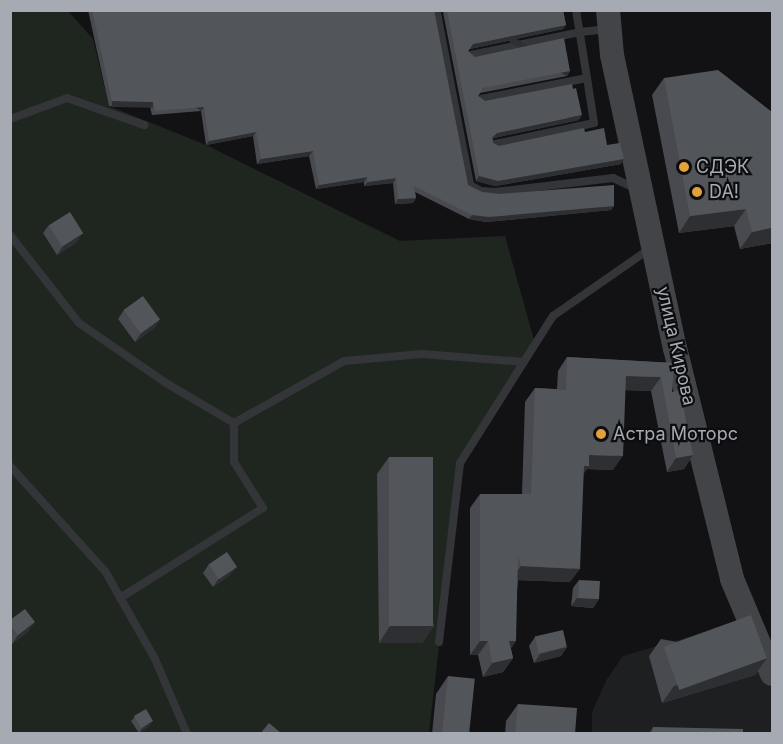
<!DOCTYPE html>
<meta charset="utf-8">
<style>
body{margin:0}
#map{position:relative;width:783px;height:744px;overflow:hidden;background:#121214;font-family:Inter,sans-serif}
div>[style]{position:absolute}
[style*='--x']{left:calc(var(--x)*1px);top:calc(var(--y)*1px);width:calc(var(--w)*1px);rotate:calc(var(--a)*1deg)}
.built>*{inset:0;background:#1e1f21}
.green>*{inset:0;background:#1f261f}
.lane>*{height:8px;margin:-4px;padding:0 4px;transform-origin:4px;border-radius:4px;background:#343538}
.secondary>*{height:24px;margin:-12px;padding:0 12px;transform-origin:12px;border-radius:12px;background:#424448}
.wall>*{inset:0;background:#484a4f}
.shaded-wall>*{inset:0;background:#2e2f33;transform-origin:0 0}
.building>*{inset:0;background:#525559;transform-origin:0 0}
.dots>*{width:16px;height:16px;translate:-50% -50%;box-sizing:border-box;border:3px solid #0d0d0f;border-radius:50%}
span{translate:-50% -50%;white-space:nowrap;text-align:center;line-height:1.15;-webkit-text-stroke:4.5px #0d0d0f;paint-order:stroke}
.poi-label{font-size:18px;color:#a5aab3}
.left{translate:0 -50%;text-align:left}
.street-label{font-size:18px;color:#a5aab3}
.frame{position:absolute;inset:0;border:12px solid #a5aab3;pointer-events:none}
</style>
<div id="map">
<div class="built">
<div style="clip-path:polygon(743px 621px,772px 690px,772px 733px,592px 734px,592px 712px,607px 679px,623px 656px)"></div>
</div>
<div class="green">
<div style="clip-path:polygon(10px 11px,68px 11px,93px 39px,109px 106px,206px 145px,400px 241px,505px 236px,534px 340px,460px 463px,429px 733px,11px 733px)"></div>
</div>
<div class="lane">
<div style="--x:437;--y:13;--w:175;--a:79.1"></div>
<div style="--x:470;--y:185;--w:13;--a:29"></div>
<div style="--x:481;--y:191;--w:14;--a:4"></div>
<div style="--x:495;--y:192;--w:119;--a:-6.8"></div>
<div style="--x:613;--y:178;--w:26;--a:25"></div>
<div style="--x:471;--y:55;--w:111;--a:-11.9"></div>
<div style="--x:580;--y:32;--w:29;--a:-6"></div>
<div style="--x:481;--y:99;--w:108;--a:-11.2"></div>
<div style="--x:587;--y:78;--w:69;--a:-99.2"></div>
<div style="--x:10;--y:119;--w:61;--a:-20.2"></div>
<div style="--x:67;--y:98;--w:82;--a:19.3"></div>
<div style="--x:495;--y:144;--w:101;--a:-12"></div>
<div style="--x:594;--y:123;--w:46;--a:-98.8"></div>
<div style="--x:10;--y:235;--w:112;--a:51.9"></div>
<div style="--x:79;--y:323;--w:106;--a:34.6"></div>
<div style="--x:166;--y:383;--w:79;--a:30.5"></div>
<div style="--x:10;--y:466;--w:142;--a:47.9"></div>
<div style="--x:105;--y:571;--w:101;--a:60.4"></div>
<div style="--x:155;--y:659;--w:82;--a:66.9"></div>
<div style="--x:120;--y:598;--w:169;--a:-32.2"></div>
<div style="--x:263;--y:508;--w:54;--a:-122.2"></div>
<div style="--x:234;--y:462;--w:39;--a:-90"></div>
<div style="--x:234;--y:423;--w:126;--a:-29.4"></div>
<div style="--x:344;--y:361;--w:78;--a:-5.1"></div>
<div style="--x:422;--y:354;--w:102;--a:4.5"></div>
<div style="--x:439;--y:642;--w:180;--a:-83.3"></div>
<div style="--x:460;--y:463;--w:174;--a:-57.7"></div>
<div style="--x:553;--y:316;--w:119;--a:-34.8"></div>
</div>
<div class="secondary">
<div style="--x:608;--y:10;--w:45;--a:84.9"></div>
<div style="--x:612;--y:55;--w:300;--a:77.9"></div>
<div style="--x:675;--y:348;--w:238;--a:76.1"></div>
<div style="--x:732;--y:579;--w:103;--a:67.2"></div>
</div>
<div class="wall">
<div style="clip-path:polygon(88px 10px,434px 10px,468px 185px,482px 192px,614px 206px,611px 210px,486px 222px,469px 219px,415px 192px,416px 198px,413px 203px,395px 204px,393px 183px,364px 186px,364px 182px,316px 189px,309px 156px,257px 164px,253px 136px,206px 145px,201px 111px,152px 115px,150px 107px,109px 106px)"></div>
<div style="clip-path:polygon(442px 10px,563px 10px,566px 25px,563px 29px,470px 49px,468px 51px,475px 57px,570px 71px,567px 76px,480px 93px,478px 96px,485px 101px,579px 120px,494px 138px,493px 139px,493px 143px,499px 146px,585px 132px,607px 145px,621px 164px,495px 186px,476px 181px,443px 12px)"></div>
<div style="clip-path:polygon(664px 78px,772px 243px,740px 249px,734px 226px,679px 233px,652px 95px)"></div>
<div style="clip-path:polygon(49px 225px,77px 242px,57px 255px,43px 233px)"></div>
<div style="clip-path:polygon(124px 310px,160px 319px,154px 328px,135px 342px,118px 319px)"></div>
<div style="clip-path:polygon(567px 357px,674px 363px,672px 392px,693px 455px,684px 469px,667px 472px,651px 391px,625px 390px,613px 470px,587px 469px,583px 474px,570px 582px,518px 580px,511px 649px,513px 658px,503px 672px,483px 677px,478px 655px,470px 655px,470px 508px,480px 494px,522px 494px,525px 402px,535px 388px,557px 389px,558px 371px)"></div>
<div style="clip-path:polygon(389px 457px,434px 626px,422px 643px,379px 643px,377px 474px)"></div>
<div style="clip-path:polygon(209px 564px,230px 575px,213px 587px,203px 573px)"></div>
<div style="clip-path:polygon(579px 580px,599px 599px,593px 608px,571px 606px,573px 588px)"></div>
<div style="clip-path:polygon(10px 620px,29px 631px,12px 644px,10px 642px)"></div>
<div style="clip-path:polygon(535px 637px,567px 647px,561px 656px,534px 663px,529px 646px)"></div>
<div style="clip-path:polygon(661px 639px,767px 658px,755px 675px,662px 703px,649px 656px)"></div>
<div style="clip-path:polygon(448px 676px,469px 734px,432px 734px,436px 694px)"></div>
<div style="clip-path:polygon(518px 704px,575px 734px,505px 734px,506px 721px)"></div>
<div style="clip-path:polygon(135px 717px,150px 725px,139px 733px,131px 721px)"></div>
<div style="clip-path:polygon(653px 727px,743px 734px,649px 734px)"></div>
</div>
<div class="shaded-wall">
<div style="clip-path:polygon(566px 25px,563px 29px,470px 49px,473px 44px)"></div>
<div style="left:570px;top:71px;width:6px;height:89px;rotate:121deg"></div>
<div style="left:112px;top:101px;width:41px;height:6px;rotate:1deg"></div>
<div style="left:204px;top:107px;width:5px;height:49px;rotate:127deg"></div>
<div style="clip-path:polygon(582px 115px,579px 120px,494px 138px,489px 141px,497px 133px)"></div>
<div style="clip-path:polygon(256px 132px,253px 136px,206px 145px,209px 141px)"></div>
<div style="clip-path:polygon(313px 151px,309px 156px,257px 164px,261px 159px)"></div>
<div style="clip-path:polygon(624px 159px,621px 164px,495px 186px,476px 181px,479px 176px)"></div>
<div style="clip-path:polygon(367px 177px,364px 182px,316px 189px,319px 185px)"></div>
<div style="clip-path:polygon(396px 178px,393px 183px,364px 186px,368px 182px)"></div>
<div style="clip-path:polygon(416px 198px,413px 203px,395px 204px,398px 199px)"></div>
<div style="clip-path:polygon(614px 206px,611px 210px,486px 222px,469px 219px,472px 215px)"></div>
<div style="clip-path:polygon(746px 209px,734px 226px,679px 233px,690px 216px)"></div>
<div style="clip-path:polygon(772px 228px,772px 243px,740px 249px,752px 232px)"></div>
<div style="clip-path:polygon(83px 233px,77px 242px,57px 255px,63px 246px)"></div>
<div style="clip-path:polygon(160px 319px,154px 328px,135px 342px,141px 333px)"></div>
<div style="clip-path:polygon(626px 376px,661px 377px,651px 391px,616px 390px)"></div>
<div style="clip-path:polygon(589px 455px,623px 456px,613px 470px,587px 469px,579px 480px,580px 469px)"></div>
<div style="clip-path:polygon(693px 455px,684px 469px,667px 472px,676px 458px)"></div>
<div style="clip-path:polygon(521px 566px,580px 569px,570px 582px,511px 580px)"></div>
<div style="clip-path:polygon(237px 567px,230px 575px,213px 587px,219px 578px)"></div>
<div style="clip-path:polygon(577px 598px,599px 599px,593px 608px,571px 606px)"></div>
<div style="clip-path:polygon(35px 622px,29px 631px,12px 644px,18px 635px)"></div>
<div style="clip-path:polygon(390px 626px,434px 626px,422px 643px,379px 643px)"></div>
<div style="clip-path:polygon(480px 641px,488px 641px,478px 655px,470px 655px)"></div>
<div style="clip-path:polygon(509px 641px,516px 641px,507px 655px)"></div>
<div style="clip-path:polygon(567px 647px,561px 656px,534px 663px,540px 654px)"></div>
<div style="clip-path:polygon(513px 658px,503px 672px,483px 677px,492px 663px)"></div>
<div style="clip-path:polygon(767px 658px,755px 675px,662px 703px,674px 686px)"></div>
<div style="clip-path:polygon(153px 721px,150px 725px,139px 733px,142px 728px)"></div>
</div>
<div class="building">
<div style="clip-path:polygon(92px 10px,434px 10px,468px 185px,482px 192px,498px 194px,614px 185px,614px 206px,489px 217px,472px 215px,414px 186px,416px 198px,398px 199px,396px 178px,368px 182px,367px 177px,319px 185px,313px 151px,261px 159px,256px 132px,209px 141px,204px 107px,155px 111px,153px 102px,112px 101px)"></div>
<div style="clip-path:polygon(447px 10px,563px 10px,566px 25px,473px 44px,468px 51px,475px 57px,564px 38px,570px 71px,483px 88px,478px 96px,485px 101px,572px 84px,573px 89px,576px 88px,582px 115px,497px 133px,492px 137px,493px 143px,499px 146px,584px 128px,585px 132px,604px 128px,607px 145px,620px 143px,624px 159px,498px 181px,479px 176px)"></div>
<div style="clip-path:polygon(718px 70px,772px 112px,772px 228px,752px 232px,746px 209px,690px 216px,664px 78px)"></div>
<div style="left:70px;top:212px;width:25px;height:25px;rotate:58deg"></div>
<div style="left:143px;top:296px;width:29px;height:24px;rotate:54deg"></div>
<div style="clip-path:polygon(567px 357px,674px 363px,672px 392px,680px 390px,693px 455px,676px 458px,661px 377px,626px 376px,623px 456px,589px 455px,589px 466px,584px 466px,580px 569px,521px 566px,518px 556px,516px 641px,509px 641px,513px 658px,492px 663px,488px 641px,480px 641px,480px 494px,531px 494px,535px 388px,566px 390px)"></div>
<div style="left:389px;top:457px;width:44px;height:169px"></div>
<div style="left:227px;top:552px;width:18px;height:22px;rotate:56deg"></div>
<div style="left:579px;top:580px;width:21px;height:18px;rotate:3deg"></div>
<div style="clip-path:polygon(25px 609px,35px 622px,18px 635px,10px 625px,10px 620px)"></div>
<div style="left:751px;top:615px;width:46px;height:93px;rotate:70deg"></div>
<div style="left:563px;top:630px;width:17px;height:29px;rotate:77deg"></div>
<div style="left:448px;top:676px;width:27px;height:58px;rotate:6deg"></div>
<div style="clip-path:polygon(518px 704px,577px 708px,575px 734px,515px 734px)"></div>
<div style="left:146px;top:709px;width:14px;height:14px;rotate:60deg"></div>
<div style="clip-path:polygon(269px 723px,282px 734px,260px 734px)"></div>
<div style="clip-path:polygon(653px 727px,743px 729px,743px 734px,653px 734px)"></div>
</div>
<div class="dots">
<div style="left:684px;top:167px;background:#e3a13b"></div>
<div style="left:697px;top:192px;background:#e3a13b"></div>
<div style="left:601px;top:434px;background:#e3a13b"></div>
</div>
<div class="poi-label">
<span class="left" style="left:696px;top:167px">СДЭК</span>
<span class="left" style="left:709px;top:192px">DA!</span>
<span class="left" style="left:613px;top:434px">Астра Моторс</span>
</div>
<div class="street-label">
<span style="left:676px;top:346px;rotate:77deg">улица Кирова</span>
</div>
<div class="frame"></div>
</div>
